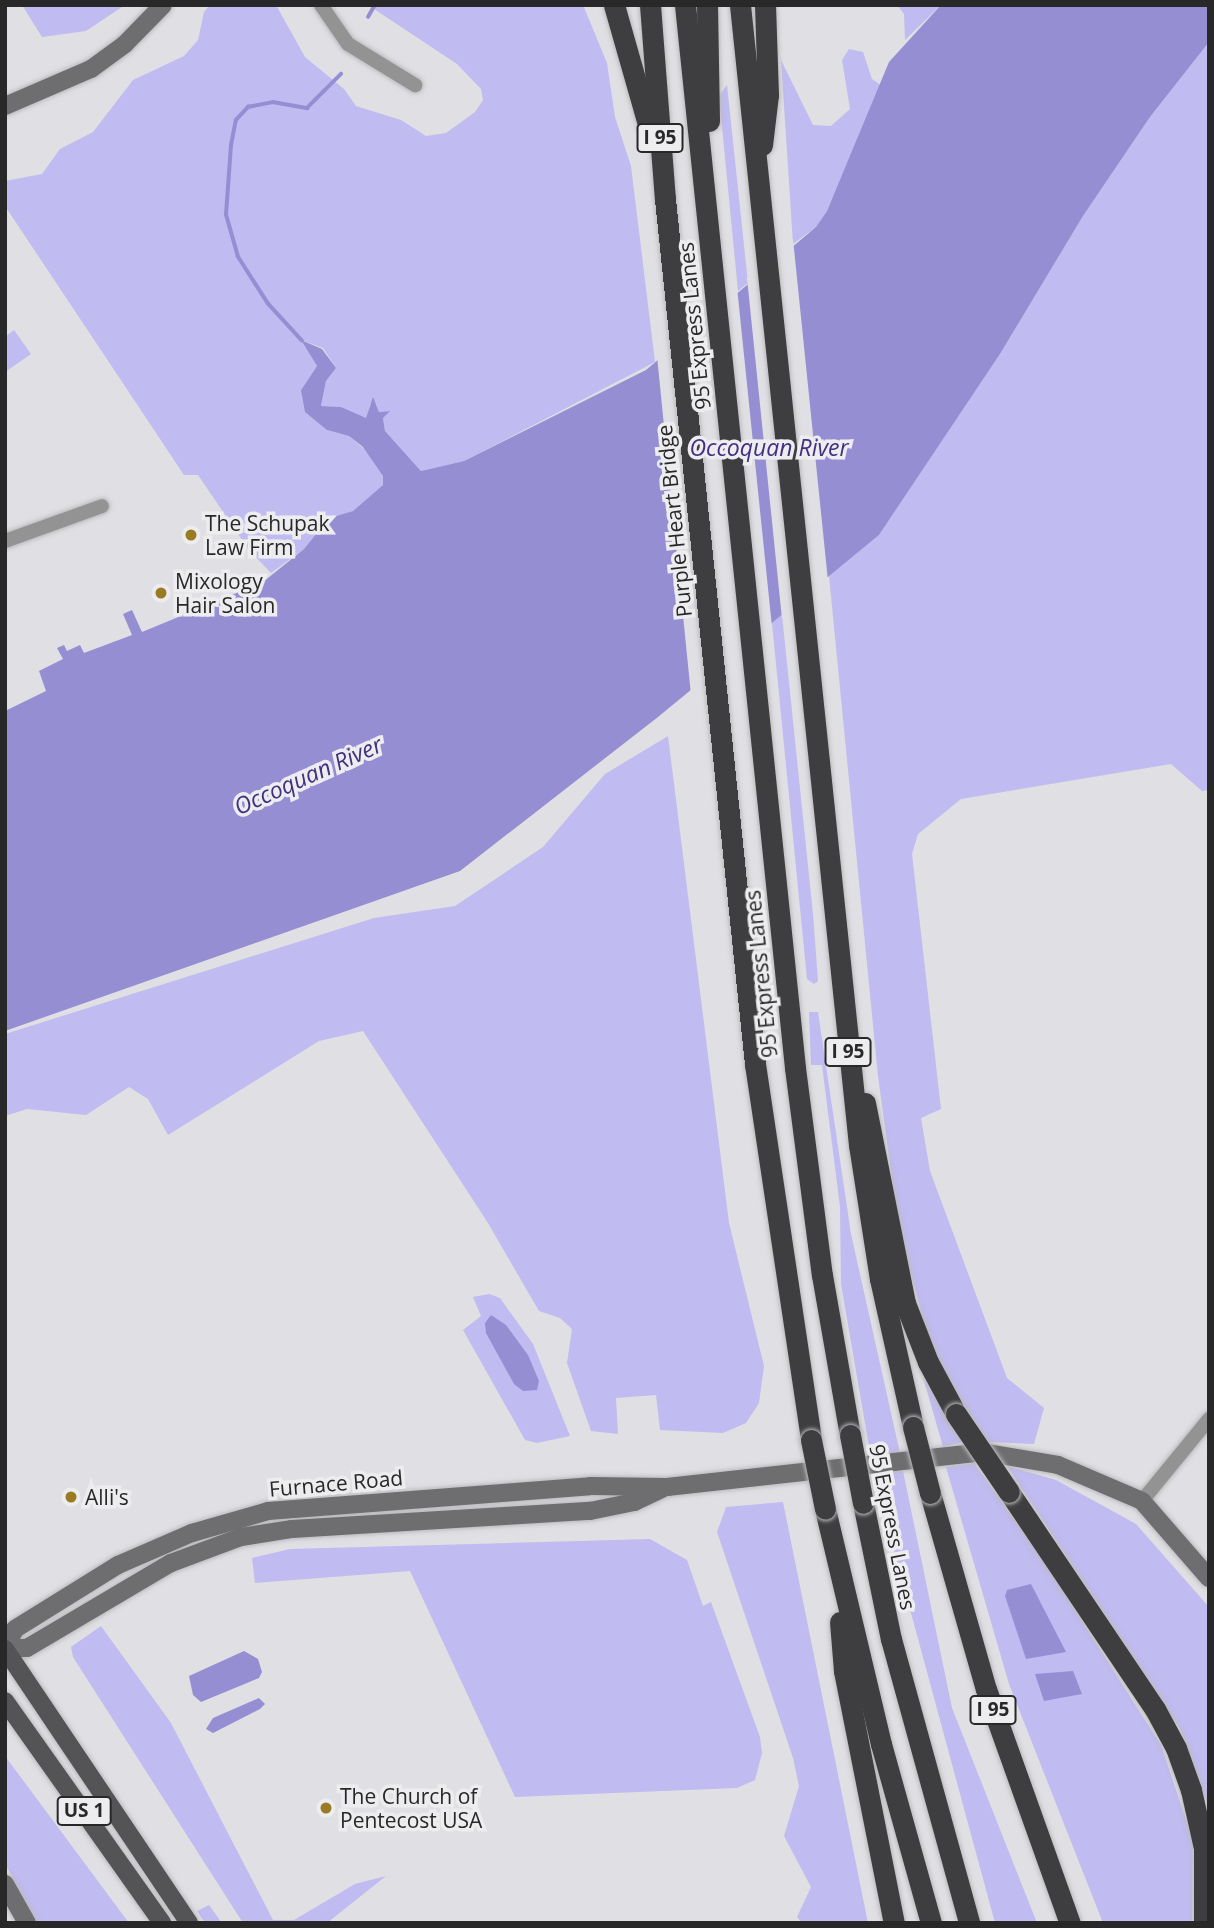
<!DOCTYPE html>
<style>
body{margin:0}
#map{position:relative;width:1214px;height:1928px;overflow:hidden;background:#e0dfe3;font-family:"Open Sans",sans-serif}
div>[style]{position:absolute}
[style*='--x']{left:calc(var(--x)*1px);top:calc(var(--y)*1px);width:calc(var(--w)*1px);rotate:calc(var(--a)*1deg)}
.green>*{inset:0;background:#c0bbf0}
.water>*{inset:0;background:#968ed3}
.pier>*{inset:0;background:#e0dfe3}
.stream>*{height:3.5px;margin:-1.75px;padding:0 1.75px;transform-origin:1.75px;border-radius:1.75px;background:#968ed3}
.roads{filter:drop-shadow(0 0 2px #bbbabe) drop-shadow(0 0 2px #bbbabe)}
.street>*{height:14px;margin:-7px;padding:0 7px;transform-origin:7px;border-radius:7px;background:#939394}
.secondary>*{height:18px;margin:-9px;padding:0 9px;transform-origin:9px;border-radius:9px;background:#6e6e70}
.primary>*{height:18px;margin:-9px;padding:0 9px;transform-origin:9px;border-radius:9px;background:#545457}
.highway>*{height:21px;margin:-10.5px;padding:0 10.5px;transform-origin:10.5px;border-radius:10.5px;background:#3e3e41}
.bridges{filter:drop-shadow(0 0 2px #bbbabe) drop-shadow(0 0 2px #bbbabe)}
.highway-bridge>*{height:21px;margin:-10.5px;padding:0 10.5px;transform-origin:10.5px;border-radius:10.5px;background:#3e3e41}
.dots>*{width:19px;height:19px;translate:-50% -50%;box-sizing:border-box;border:4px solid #ededf0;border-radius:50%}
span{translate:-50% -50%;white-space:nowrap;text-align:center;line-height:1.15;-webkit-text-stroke:7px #ededf0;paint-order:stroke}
.shield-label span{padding:2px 5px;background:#ededf0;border:2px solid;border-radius:5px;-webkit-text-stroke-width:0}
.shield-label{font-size:19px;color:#282829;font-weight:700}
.street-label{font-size:21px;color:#282829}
.poi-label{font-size:21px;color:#282829}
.left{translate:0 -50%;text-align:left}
.water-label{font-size:23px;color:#423081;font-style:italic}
.frame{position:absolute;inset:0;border:7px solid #282829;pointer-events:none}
</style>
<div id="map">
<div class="green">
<div style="clip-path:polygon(22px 5px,125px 5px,86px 31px,42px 37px)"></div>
<div style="clip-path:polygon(210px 5px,276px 5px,305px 57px,344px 89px,356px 106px,401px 120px,426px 136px,446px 133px,475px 112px,483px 100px,481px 89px,457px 64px,368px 5px,583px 5px,607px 63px,615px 117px,631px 166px,655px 362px,464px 461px,421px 471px,385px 431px,383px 418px,389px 411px,379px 412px,376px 404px,370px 404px,367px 418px,360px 417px,341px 407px,321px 406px,326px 381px,336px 368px,323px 348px,301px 340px,317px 366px,301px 390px,327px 430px,349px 436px,370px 454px,383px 476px,383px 485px,353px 511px,329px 518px,304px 549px,271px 573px,249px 550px,198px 475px,184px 475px,5px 206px,5px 181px,42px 174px,60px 149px,93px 132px,133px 80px,184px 56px,198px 40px,204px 12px)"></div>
<div style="clip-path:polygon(897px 5px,941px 5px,905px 40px,904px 14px)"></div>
<div style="clip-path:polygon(1209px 42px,1209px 790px,1202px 791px,1171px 764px,961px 799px,918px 834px,912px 854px,941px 1109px,921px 1118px,930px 1171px,1007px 1378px,1044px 1408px,1034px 1444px,988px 1442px,943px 1372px,927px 1335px,898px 1223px,878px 1076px,829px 576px,879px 535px,1000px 354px,1083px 216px,1150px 117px)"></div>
<div style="clip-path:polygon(849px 49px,863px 52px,872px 79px,881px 85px,827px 211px,816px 227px,793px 244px,781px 60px,813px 125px,831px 126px,850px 109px,842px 60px)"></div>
<div style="clip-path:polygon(727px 85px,748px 283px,738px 291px,719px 96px)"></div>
<div style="clip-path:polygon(14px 330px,31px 354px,5px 372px,5px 337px)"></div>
<div style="clip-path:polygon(782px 615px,813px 914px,818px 981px,814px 984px,807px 979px,772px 623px)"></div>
<div style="clip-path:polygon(668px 736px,729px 1223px,764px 1366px,759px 1403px,746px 1423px,723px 1433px,660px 1430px,656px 1395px,616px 1398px,618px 1434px,591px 1431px,567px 1363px,572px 1329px,560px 1318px,539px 1311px,488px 1223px,363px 1031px,319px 1041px,168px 1135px,148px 1099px,129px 1087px,86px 1115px,27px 1109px,5px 1116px,5px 1034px,374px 918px,455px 906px,543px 847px,605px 774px)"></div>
<div style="clip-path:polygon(809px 1012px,818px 1012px,851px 1234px,900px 1453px,871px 1458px,841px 1284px,840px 1207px,822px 1065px,811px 1065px)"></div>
<div style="clip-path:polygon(489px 1294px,500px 1298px,533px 1344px,570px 1436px,537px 1443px,525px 1440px,463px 1330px,481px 1316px,473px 1297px)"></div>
<div style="clip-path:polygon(923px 1377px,951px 1421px,963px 1442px,943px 1447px)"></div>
<div style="clip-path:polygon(974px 1463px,1043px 1560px,1161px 1745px,1193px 1841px,1192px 1923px,1103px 1923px,1009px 1684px,946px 1467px)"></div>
<div style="clip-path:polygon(1007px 1466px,1056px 1480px,1136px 1524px,1209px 1607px,1209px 1808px,1180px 1729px)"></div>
<div style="clip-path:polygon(903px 1471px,952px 1708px,1037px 1923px,995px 1923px,885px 1517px,876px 1472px)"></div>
<div style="clip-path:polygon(783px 1502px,868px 1923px,802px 1923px,797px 1917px,811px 1887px,784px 1836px,799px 1786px,793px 1758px,717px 1532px,726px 1507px)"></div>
<div style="clip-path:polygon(650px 1539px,687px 1560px,703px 1606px,711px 1602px,760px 1737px,762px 1753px,755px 1780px,737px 1788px,515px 1797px,410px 1571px,255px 1583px,252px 1558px,290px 1549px)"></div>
<div style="clip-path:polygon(101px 1626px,171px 1723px,273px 1920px,294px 1920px,355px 1884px,386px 1876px,327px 1923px,243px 1923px,73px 1657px,71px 1647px)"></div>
<div style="clip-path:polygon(5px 1756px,129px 1923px,37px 1923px,5px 1864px)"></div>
<div style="clip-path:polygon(209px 1905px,222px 1923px,205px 1923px,197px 1911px)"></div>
</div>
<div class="water">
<div style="clip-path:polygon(941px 5px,1209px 5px,1209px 42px,1150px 117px,1083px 216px,1000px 354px,879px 535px,658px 717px,460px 871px,5px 1031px,5px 711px,46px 691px,39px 671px,63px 659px,57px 648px,64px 645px,67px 651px,80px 645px,84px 653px,132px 635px,123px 614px,132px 610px,142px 632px,263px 582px,304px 549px,329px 518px,353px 511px,383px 485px,383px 476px,363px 447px,349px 436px,327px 430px,305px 412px,301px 390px,317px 366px,301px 340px,322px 349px,336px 368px,326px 381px,321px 406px,341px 407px,366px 418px,373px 397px,379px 412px,390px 411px,383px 418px,385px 431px,421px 471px,464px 461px,646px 370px,816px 227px,827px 211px,889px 62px)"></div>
<div style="clip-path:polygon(491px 1315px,506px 1325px,528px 1355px,539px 1381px,537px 1390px,523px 1391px,514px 1384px,486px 1333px,485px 1323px)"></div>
<div style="clip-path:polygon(1031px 1584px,1066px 1652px,1026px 1659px,1005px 1596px,1007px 1590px)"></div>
<div style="clip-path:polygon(244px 1651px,258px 1659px,262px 1672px,259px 1678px,201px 1702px,193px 1695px,189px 1676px)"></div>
<div style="clip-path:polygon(1073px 1671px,1082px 1694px,1044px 1701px,1035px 1674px)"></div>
<div style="clip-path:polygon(259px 1698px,265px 1704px,260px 1709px,213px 1733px,206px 1729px,213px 1718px)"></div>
</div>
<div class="pier">
<div style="clip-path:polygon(793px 239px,828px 581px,782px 619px,747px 278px)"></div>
<div style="clip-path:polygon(737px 287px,772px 627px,691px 695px,657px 356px)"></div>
</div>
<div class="stream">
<div style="--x:368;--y:17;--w:14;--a:-60"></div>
<div style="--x:302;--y:341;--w:50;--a:-132.6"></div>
<div style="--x:268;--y:304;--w:56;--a:-122.6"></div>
<div style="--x:238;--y:257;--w:44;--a:-105.9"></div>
<div style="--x:226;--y:215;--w:70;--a:-85.9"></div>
<div style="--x:231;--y:145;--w:25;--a:-79"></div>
<div style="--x:236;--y:120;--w:18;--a:-47"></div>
<div style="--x:248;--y:107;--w:25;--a:-11"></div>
<div style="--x:273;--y:102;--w:35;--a:10"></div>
<div style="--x:307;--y:108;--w:48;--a:-45"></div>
</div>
<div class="roads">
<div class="street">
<div style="--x:321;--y:5;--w:47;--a:55.3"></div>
<div style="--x:348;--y:44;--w:79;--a:31.5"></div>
<div style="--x:5;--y:541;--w:103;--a:-19.8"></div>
<div style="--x:1142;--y:1501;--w:106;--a:-50.7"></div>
</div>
<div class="secondary">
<div style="--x:5;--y:106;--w:94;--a:-23.3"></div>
<div style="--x:91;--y:69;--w:42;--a:-36.3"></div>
<div style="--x:125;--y:44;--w:54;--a:-45.7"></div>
<div style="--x:5;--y:1648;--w:21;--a:-62"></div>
<div style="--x:15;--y:1629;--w:121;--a:-31.9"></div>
<div style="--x:118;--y:1565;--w:81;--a:-23.4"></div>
<div style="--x:192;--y:1533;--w:79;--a:-16.1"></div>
<div style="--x:268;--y:1511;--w:323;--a:-4.4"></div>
<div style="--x:590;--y:1486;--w:77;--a:0.7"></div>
<div style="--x:667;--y:1487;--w:317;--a:-6.3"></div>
<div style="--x:982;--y:1452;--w:77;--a:9.7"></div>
<div style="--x:1058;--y:1465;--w:91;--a:23.2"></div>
<div style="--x:1142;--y:1501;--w:102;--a:49"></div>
<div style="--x:5;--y:1649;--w:22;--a:-3"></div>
<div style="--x:27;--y:1648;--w:167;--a:-30.6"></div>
<div style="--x:171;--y:1563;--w:75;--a:-20.4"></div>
<div style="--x:241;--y:1537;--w:52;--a:-8.9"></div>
<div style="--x:292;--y:1529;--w:299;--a:-3.5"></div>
<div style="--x:590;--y:1511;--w:45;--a:-11.6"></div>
<div style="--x:634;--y:1502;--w:31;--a:-25"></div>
<div style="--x:5;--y:1884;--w:45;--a:60.6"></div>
</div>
<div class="primary">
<div style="--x:5;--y:1649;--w:330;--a:56.1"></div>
<div style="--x:5;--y:1701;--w:272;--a:54.7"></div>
</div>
<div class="highway">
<div style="--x:614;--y:5;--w:128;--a:74.1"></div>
<div style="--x:650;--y:5;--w:195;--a:85.6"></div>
<div style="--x:665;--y:199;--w:870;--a:84.06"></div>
<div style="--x:755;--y:1064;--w:380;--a:81.5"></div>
<div style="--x:685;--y:5;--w:1069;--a:84.09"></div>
<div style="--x:795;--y:1068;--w:209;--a:82.6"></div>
<div style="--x:822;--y:1275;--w:162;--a:80.1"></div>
<div style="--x:707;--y:5;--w:116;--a:89"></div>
<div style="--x:740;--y:5;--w:1146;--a:84.04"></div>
<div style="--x:859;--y:1145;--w:136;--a:81.1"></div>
<div style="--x:880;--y:1279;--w:152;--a:77.4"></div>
<div style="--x:762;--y:145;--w:50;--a:-83.2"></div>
<div style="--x:768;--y:95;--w:90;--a:-91.9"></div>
<div style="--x:865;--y:1103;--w:204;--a:78.7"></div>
<div style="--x:905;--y:1303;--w:63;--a:68.7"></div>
<div style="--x:928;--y:1362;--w:59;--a:61.7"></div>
<div style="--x:1009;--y:1492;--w:262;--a:56.1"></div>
<div style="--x:1155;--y:1709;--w:44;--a:61.7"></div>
<div style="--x:1176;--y:1748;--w:45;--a:70.3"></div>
<div style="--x:1191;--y:1790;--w:59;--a:77.4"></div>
<div style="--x:1204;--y:1848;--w:75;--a:90"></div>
<div style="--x:930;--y:1493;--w:204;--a:74.1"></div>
<div style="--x:986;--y:1689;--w:249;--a:70.3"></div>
<div style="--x:863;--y:1503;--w:139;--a:78.4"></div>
<div style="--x:891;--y:1639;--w:295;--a:74.6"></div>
<div style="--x:825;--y:1509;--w:242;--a:76.6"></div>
<div style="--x:881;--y:1744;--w:186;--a:74.4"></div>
<div style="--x:840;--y:1622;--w:49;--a:85.3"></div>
<div style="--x:844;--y:1671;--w:257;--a:78.8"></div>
</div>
</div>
<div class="bridges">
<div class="highway-bridge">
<div style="--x:956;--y:1414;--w:94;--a:55.8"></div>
<div style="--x:913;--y:1427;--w:68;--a:75.6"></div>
<div style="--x:850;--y:1435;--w:69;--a:79.2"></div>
<div style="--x:811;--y:1440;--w:70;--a:78.5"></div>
</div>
</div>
<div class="dots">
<div style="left:191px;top:535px;background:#997b24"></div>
<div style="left:161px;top:593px;background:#997b24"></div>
<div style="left:71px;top:1497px;background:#997b24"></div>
<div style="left:326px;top:1808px;background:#997b24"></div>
</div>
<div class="shield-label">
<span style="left:660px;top:138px">I 95</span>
<span style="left:848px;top:1052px">I 95</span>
<span style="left:993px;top:1710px">I 95</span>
<span style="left:84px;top:1811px">US 1</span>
</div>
<div class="street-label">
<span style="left:694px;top:326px;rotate:-96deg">95 Express Lanes</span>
<span style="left:674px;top:521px;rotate:-96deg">Purple Heart Bridge</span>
<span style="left:761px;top:974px;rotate:-96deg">95 Express Lanes</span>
<span style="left:336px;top:1483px;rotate:-5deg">Furnace Road</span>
<span style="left:893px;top:1527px;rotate:79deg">95 Express Lanes</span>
</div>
<div class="poi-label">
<span class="left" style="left:205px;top:535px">The Schupak<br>Law Firm</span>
<span class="left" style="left:175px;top:593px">Mixology<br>Hair Salon</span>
<span class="left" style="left:85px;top:1497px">Alli's</span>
<span class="left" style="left:340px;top:1808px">The Church of<br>Pentecost USA</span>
</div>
<div class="water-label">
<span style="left:769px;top:447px">Occoquan River</span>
<span style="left:308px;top:775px;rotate:-24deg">Occoquan River</span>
</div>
<div class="frame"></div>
</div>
